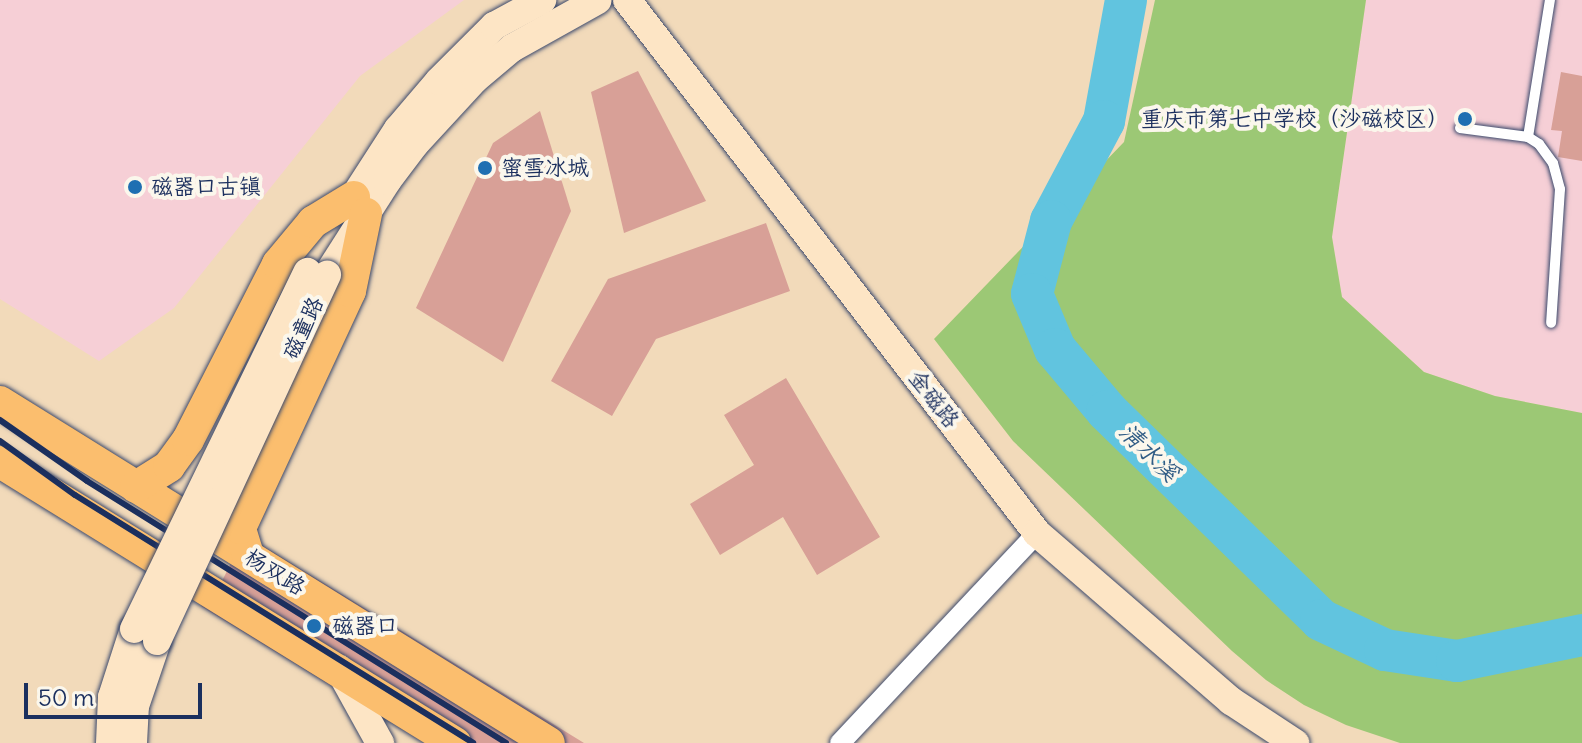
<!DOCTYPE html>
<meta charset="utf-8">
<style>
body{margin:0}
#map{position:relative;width:1582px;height:743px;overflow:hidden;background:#f2daba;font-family:Delius,"LXGW WenKai TC",sans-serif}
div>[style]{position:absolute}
.built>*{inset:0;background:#f6cfd6}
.green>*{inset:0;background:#9cc875}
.river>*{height:42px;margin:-21px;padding:0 21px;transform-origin:21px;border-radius:21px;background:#61c4df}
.building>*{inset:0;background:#d8a097}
.roads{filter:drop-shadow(0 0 2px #3b496c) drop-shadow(0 0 2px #3b496c)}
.lane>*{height:10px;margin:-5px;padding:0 5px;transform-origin:5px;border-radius:5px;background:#fff}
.street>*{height:20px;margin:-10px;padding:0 10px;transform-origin:10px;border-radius:10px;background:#fff}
.secondary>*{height:28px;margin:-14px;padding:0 14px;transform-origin:14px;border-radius:14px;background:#fde5c5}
.primary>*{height:32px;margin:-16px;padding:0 16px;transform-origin:16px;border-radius:16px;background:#fbbe6e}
.rail>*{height:6px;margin:-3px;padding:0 3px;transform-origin:3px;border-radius:3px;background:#1b2f5e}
.bridges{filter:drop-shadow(0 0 2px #3b496c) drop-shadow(0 0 2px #3b496c)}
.secondary-bridge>*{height:28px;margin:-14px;padding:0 14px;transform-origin:14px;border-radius:14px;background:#fde5c5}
.dots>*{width:22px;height:22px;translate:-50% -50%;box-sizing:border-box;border:4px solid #fbf7ec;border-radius:50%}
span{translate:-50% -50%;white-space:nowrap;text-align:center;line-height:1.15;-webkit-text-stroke:8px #fbf7ec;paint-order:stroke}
.poi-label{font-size:22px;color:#1b2f5e}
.right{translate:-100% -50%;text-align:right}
.left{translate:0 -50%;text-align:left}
.street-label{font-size:22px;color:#1b2f5e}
.water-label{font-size:24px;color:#305c85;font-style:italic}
.scale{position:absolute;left:24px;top:683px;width:178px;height:36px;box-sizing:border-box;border:4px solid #1b2f5e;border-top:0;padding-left:10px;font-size:24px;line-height:28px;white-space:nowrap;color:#1b2f5e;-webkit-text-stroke:6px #fbf7ec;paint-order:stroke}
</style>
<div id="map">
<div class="built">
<i style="clip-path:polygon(0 0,464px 0,360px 76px,174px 308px,99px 361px,0 299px)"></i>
<i style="clip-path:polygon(1366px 0,1582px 0,1582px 413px,1495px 396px,1424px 372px,1342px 297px,1332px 237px)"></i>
</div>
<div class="green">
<i style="clip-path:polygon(1155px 0,1366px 0,1332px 237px,1342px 297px,1424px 372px,1495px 396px,1582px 413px,1582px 743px,1400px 743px,1346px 725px,1304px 705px,1266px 680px,1232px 651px,1013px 441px,934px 339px,1124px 142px)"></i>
</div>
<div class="river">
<i style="left:1126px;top:0;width:123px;rotate:100.3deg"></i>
<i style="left:1104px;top:121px;width:113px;rotate:117.9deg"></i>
<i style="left:1051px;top:221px;width:75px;rotate:104.6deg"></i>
<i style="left:1032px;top:294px;width:60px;rotate:67.3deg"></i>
<i style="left:1055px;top:349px;width:81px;rotate:50deg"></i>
<i style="left:1107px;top:411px;width:299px;rotate:44.3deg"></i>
<i style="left:1321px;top:620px;width:71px;rotate:25.1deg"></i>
<i style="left:1385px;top:650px;width:73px;rotate:8.7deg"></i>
<i style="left:1457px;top:661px;width:128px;rotate:-11.7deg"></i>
</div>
<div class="building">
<i style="clip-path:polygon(638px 71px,706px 201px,624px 233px,591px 92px)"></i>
<i style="clip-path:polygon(1561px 72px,1582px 76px,1582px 161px,1558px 157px,1562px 131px,1551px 130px)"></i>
<i style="clip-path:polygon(540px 111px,571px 211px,503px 362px,416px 308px,493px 143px)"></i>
<i style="clip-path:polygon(766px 223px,790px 291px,656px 339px,612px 416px,551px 381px,608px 279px)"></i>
<i style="clip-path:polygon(786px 378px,880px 537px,817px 575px,783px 517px,720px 555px,690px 504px,754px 465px,724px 415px)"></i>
<i style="clip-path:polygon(245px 535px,584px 743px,425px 743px,201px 606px,220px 585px)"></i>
</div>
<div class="roads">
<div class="lane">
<i style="left:1460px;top:128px;width:69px;rotate:7.5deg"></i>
<i style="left:1528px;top:137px;width:13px;rotate:32deg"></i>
<i style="left:1539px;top:144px;width:24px;rotate:54deg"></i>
<i style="left:1553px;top:163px;width:27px;rotate:75deg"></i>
<i style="left:1560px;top:189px;width:134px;rotate:93.8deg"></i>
<i style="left:1528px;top:137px;width:139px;rotate:-80.9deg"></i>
</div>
<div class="street">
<i style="left:840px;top:743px;width:288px;rotate:-46.8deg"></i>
</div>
<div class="secondary">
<i style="left:627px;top:0;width:672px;rotate:52.43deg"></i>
<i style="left:1037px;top:533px;width:257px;rotate:40.9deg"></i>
<i style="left:1231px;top:701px;width:77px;rotate:33.3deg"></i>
<i style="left:352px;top:200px;width:85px;rotate:-57.1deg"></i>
<i style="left:398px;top:129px;width:63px;rotate:-49.5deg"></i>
<i style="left:439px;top:81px;width:78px;rotate:-45deg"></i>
<i style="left:494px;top:26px;width:55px;rotate:-28.4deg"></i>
<i style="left:327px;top:275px;width:112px;rotate:-57.4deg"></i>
<i style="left:387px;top:181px;width:46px;rotate:-52.9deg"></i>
<i style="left:415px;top:144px;width:88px;rotate:-47.3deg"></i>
<i style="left:475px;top:79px;width:48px;rotate:-40deg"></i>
<i style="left:512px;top:48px;width:98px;rotate:-29.2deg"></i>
<i style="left:339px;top:669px;width:85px;rotate:61deg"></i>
<i style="left:110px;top:743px;width:46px;rotate:-87.5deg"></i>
<i style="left:112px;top:697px;width:71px;rotate:-72.1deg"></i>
<i style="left:133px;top:743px;width:37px;rotate:-87deg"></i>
<i style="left:135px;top:706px;width:69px;rotate:-71.3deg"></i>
</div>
<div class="primary">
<i style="left:0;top:402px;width:646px;rotate:31.85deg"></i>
<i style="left:0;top:462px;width:535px;rotate:31.7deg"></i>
<i style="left:136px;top:487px;width:39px;rotate:-32deg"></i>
<i style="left:169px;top:466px;width:32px;rotate:-54deg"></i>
<i style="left:188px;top:440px;width:198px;rotate:-62.9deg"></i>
<i style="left:278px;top:264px;width:55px;rotate:-50.2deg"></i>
<i style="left:313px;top:222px;width:48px;rotate:-31.4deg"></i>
<i style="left:248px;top:555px;width:28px;rotate:-107deg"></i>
<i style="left:240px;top:528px;width:261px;rotate:-65.1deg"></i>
<i style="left:350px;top:291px;width:79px;rotate:-78.3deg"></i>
</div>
</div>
<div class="rail">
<i style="left:0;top:420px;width:106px;rotate:35deg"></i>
<i style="left:87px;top:481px;width:494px;rotate:32deg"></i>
<i style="left:0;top:441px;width:92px;rotate:35.8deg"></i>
<i style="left:75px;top:495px;width:469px;rotate:31.9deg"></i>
</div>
<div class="bridges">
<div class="secondary-bridge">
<i style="left:134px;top:629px;width:397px;rotate:-64.1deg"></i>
<i style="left:157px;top:641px;width:404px;rotate:-65.1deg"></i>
</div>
</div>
<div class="dots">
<i style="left:1465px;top:119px;background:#1f6fb2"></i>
<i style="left:485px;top:168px;background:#1f6fb2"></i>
<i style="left:135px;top:187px;background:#1f6fb2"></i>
<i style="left:314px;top:626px;background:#1f6fb2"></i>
</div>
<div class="poi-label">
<span class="right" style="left:1449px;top:119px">重庆市第七中学校（沙磁校区）</span>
<span class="left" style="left:501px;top:168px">蜜雪冰城</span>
<span class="left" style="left:151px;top:187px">磁器口古镇</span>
<span class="left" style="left:332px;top:626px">磁器口</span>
</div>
<div class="street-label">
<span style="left:303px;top:328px;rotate:-65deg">磁童路</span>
<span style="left:934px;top:399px;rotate:52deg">金磁路</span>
<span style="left:275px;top:572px;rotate:32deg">杨双路</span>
</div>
<div class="water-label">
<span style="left:1149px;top:452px;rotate:44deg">清水溪</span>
</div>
<div class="scale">50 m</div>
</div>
